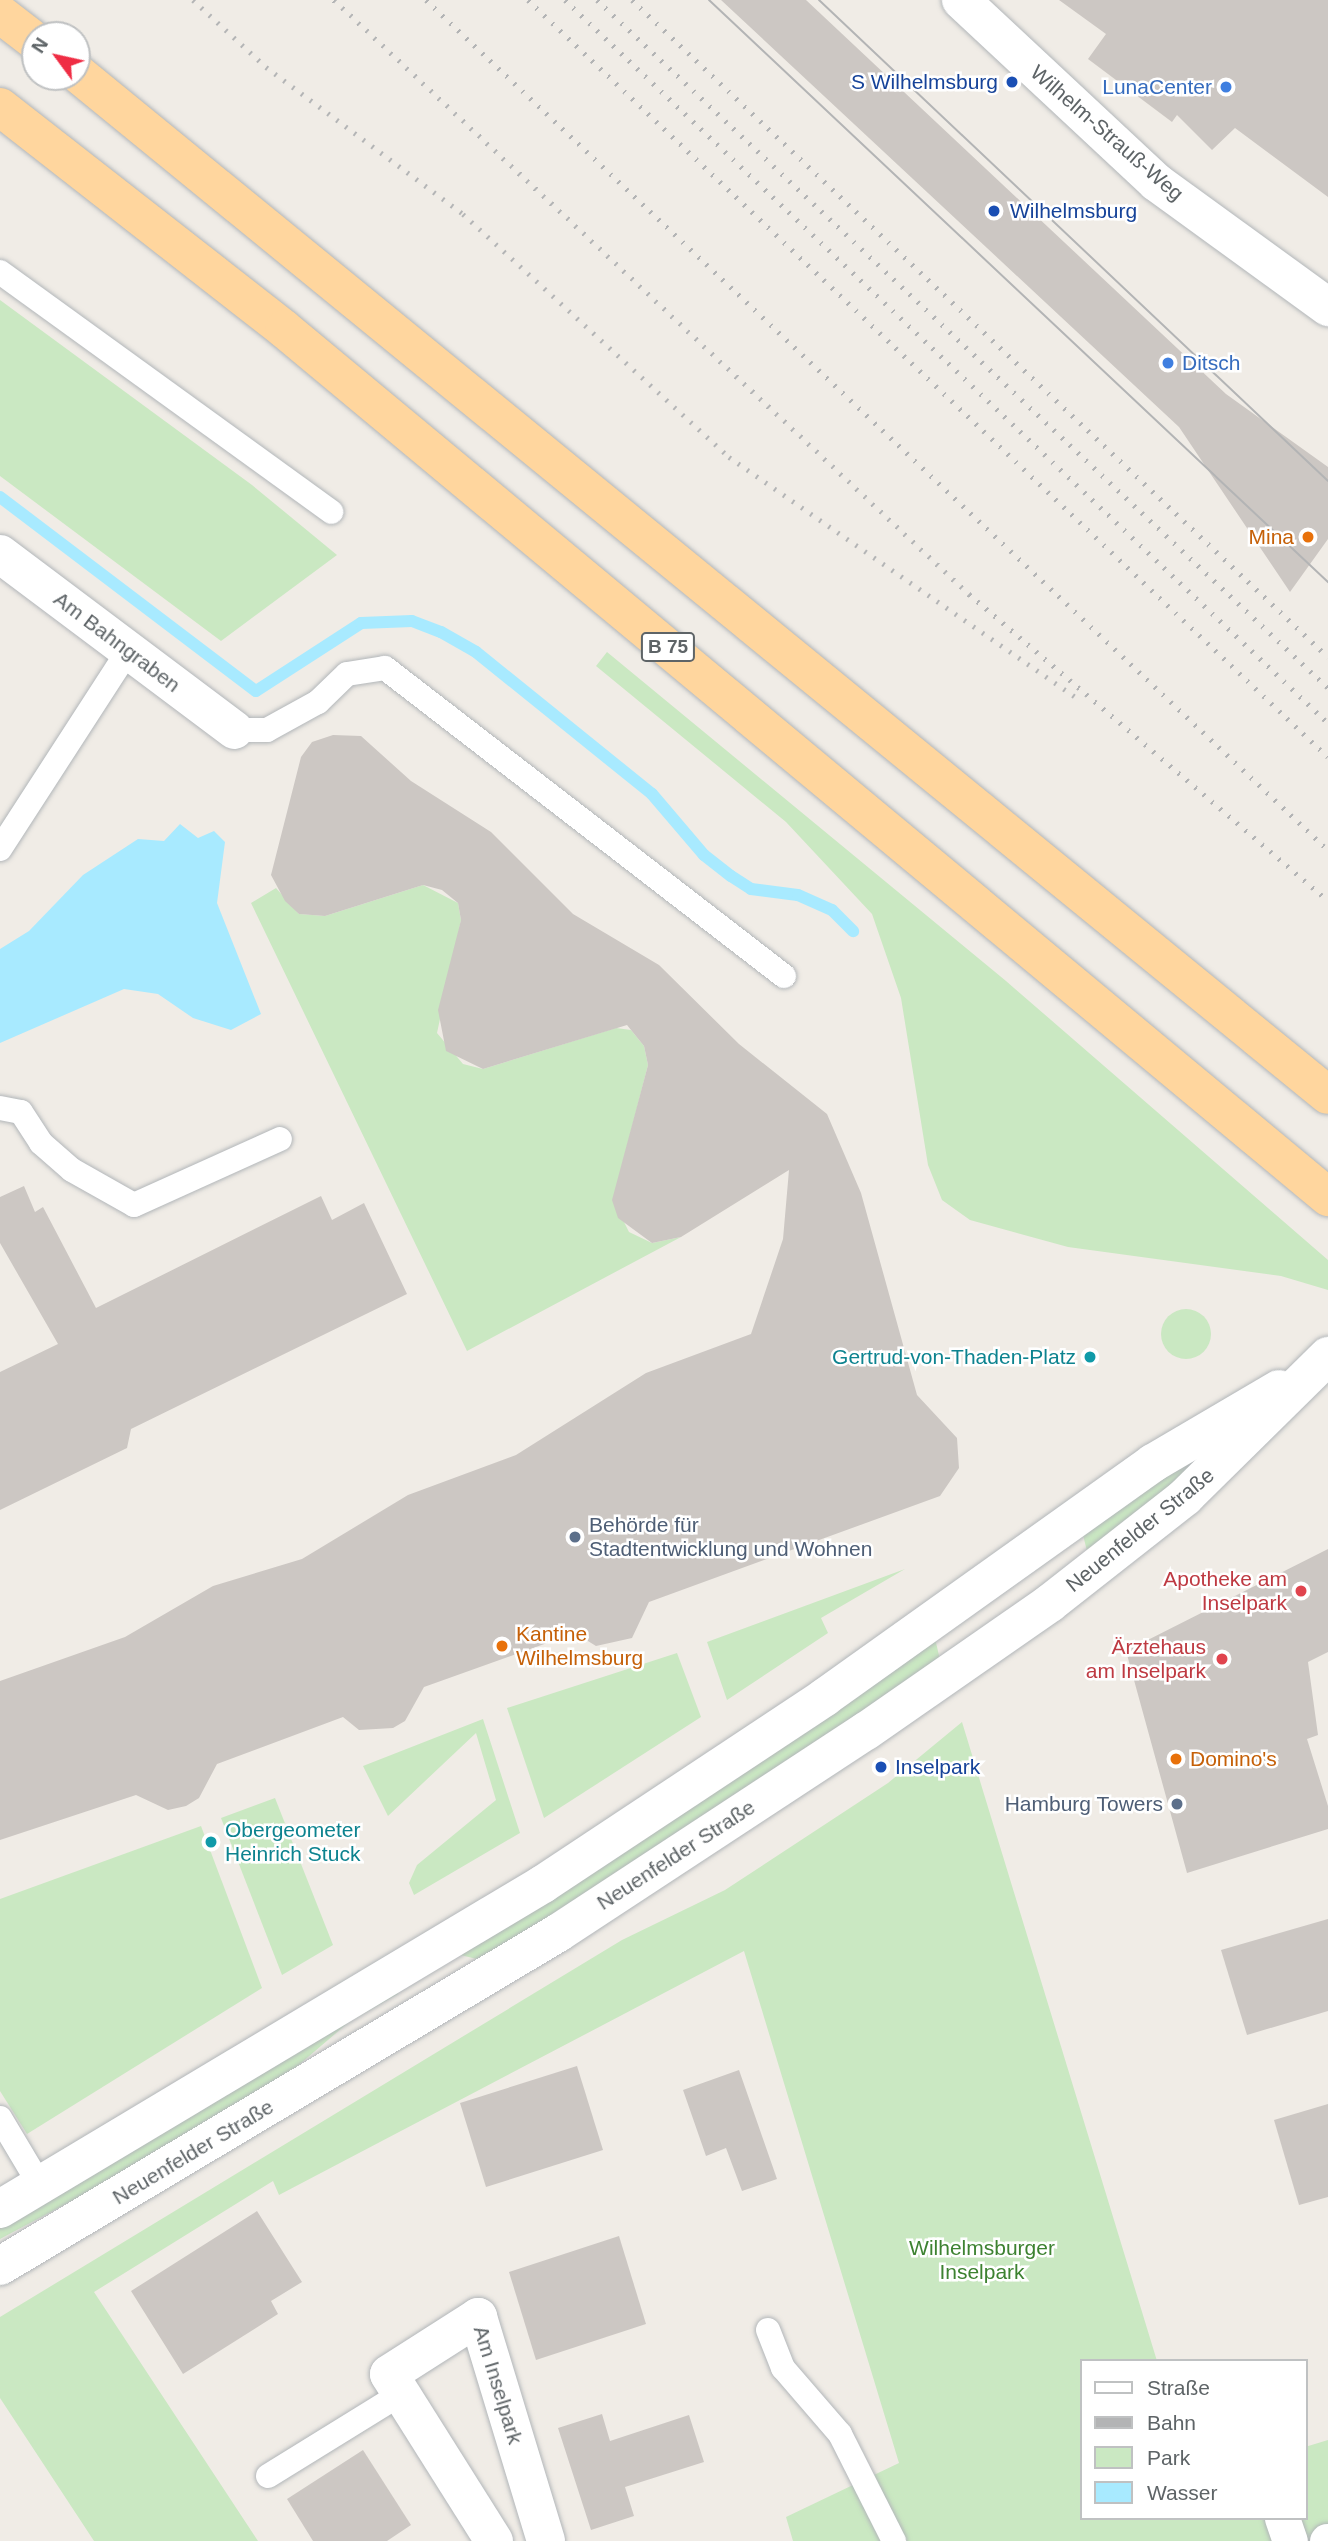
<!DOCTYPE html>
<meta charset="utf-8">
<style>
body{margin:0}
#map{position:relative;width:1328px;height:2541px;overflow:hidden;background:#f0ece6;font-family:Arial,sans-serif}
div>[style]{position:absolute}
.green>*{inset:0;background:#cae8c2}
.round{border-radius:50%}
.water>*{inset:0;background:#a8eaff}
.stream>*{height:12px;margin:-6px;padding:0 6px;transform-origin:6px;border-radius:6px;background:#a8eaff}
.building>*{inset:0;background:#ccc7c3}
.roads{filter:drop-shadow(0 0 2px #b2b6b9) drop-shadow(0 0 2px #b2b6b9)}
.service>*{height:24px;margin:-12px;padding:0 12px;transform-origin:12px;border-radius:12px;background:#fff}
.pedestrian>*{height:35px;margin:-17.5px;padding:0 17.5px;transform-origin:17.5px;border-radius:17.5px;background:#fff}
.minor>*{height:38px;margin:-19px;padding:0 19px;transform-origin:19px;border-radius:19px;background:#fff}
.secondary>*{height:38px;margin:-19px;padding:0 19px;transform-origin:19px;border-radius:19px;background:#fff}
.trunk>*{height:38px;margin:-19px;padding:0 19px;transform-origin:19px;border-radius:19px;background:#ffd69e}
.tram>*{height:2px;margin:-1px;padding:0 1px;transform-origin:1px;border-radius:1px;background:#b3b4b5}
.rail>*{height:5px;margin-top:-2.5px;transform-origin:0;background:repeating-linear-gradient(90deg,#b3b4b5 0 2px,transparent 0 11px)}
.dots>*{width:19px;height:19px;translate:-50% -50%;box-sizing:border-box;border:4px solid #fff;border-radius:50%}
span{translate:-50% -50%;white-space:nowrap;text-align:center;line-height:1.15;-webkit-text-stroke:5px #fff;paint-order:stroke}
.shield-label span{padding:2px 5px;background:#fff;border:2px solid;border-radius:5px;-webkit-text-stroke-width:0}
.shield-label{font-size:19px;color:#5e6467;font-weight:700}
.transit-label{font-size:21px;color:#164399}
.right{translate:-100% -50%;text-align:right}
.left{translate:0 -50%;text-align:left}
.shop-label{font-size:21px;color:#366cbe}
.street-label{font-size:21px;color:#5e6467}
.food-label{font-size:21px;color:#c56008}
.culture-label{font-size:21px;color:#0d838f}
.service-label{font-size:21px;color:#4e5e75}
.health-label{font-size:21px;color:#be3a42}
.park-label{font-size:21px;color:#3d8231}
.legend{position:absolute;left:1080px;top:2359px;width:228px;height:161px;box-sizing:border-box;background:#fff;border:2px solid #bfc1c2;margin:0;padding:9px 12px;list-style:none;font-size:21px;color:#5e6467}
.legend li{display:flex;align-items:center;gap:14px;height:35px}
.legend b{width:35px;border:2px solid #bfc1c2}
.north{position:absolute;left:21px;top:21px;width:70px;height:70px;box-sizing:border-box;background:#fff;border:2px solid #bfc1c2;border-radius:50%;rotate:303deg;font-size:19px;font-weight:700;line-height:28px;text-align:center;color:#5e6467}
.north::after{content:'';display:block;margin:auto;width:24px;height:32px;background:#ef2d44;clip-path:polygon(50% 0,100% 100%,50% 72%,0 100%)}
</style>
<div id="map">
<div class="green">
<i style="clip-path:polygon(0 300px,252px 485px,337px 555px,221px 641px,0 476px)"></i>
<i style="clip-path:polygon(607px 652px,1006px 981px,1328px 1260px,1328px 1290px,1281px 1276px,1068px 1247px,970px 1220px,942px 1200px,928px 1165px,901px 998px,872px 914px,786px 822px,596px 666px)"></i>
<i style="clip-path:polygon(423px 885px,458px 903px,461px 920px,437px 1033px,463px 1064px,483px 1069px,616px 1028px,631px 1030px,644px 1046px,648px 1065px,613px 1200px,629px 1232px,652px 1243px,681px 1237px,467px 1351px,251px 903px,276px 888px,299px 914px,325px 916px)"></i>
<i class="round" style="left:1161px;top:1309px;width:50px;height:50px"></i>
<i style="clip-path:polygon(1229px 1437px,1088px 1555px,1081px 1527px)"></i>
<i style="clip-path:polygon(905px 1569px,821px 1618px,828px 1633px,727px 1700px,707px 1642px)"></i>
<i style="clip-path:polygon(934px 1634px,941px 1664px,481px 1960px,448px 1952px)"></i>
<i style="clip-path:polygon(677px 1653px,701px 1717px,544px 1818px,507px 1708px)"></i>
<i style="clip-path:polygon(483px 1719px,520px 1833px,414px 1895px,409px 1883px,417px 1865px,496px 1800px,476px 1733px,388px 1816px,363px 1766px)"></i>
<i style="clip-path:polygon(962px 1722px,1157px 2361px,1081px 2361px,1081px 2518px,1305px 2518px,1305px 2447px,1328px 2440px,1328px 2541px,793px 2541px,786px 2517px,899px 2463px,744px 1951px,279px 2195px,273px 2181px,94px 2292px,258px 2541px,94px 2541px,0 2398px,0 2317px,622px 1940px,725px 1890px,888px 1783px)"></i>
<i style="clip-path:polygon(275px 1798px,333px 1945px,282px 1975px,221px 1818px)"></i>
<i style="clip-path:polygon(201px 1826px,262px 1988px,27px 2134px,0 2091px,0 1899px)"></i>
<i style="clip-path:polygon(391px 1985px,398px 1994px,349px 2022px,252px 2105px,0 2239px,0 2226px)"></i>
</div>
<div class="water">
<i style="clip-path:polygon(180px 824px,198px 838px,214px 831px,225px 842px,217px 903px,261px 1014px,231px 1030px,193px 1018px,158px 994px,124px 989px,0 1043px,0 949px,29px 931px,83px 875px,138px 839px,164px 841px)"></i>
</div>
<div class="stream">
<i style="left:0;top:497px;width:321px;rotate:37.2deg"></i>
<i style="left:256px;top:691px;width:125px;rotate:-32.9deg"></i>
<i style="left:361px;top:623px;width:51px;rotate:-2.2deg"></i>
<i style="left:412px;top:621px;width:31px;rotate:21deg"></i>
<i style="left:441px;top:632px;width:40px;rotate:29.7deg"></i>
<i style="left:476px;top:652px;width:226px;rotate:38.9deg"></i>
<i style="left:652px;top:794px;width:80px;rotate:49.6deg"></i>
<i style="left:704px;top:855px;width:34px;rotate:38deg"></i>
<i style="left:731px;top:876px;width:24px;rotate:33deg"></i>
<i style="left:751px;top:889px;width:47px;rotate:7.3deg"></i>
<i style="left:798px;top:895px;width:37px;rotate:24deg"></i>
<i style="left:832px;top:910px;width:30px;rotate:45deg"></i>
</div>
<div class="building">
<i style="clip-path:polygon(721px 0,806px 0,1226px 394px,1328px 467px,1328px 539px,1290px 592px,1179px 427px)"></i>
<i style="clip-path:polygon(1059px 0,1328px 0,1328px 197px,1235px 128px,1212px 150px,1177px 115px,1172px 122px,1088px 59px,1106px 34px)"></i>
<i style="clip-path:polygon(333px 735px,361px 736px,411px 781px,491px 832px,573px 914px,659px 965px,739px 1044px,827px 1114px,861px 1193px,917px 1395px,957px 1438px,959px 1468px,940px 1496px,649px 1602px,632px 1638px,596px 1646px,575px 1633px,424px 1687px,405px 1721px,393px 1728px,359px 1730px,343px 1717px,217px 1764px,199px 1798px,186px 1806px,168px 1810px,136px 1795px,0 1840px,0 1681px,125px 1637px,213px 1586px,302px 1559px,408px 1495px,516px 1455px,646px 1373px,751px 1334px,783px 1239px,789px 1170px,681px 1237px,652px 1243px,618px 1218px,612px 1200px,648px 1065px,644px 1046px,627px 1025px,483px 1069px,446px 1051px,438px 1010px,461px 920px,458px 903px,442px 890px,423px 885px,325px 916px,299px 914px,285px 901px,271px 875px,301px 757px,312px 742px)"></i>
<i style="clip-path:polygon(24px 1186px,35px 1212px,43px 1207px,96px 1308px,321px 1196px,332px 1220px,364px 1203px,407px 1294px,131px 1429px,127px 1448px,0 1510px,0 1372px,58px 1344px,0 1243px,0 1197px)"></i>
<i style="clip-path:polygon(1328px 1549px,1328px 1652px,1308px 1662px,1318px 1735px,1307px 1739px,1328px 1806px,1328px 1829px,1187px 1873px,1126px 1651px)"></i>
<i style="clip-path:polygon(1328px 1919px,1328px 2011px,1247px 2035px,1221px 1950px)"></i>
<i style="clip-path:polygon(577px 2066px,603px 2150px,486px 2187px,460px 2103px)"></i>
<i style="clip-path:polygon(739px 2070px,777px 2179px,742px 2191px,726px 2148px,706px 2156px,683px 2090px)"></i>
<i style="clip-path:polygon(1328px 2104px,1328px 2197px,1299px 2205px,1274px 2120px)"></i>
<i style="clip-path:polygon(257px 2211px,302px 2282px,271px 2301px,278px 2314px,183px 2374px,131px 2291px)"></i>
<i style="clip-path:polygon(619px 2236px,646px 2324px,536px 2360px,509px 2272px)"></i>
<i style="clip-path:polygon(602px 2414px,610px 2441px,689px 2415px,704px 2462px,625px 2487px,634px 2516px,591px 2530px,558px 2428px)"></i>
<i style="clip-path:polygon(363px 2450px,411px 2525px,387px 2541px,313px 2541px,287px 2499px)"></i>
</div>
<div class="roads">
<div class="service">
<i style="left:0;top:272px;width:409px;rotate:35.9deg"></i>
<i style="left:234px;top:730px;width:33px"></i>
<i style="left:267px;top:730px;width:58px;rotate:-28.8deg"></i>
<i style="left:318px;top:702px;width:40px;rotate:-44deg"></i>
<i style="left:347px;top:674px;width:38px;rotate:-9deg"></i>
<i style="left:385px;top:668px;width:504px;rotate:37.67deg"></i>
<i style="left:0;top:849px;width:239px;rotate:-57.1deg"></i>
<i style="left:0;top:1108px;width:21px;rotate:11deg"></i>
<i style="left:21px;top:1112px;width:37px;rotate:57deg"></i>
<i style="left:41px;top:1143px;width:41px;rotate:41.1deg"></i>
<i style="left:72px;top:1170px;width:71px;rotate:29.4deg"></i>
<i style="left:134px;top:1205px;width:160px;rotate:-24.3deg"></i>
<i style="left:0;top:2118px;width:78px;rotate:59.2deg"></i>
<i style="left:768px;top:2330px;width:41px;rotate:68.5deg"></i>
<i style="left:783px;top:2368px;width:87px;rotate:49.2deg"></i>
<i style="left:840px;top:2434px;width:120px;rotate:63.2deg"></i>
<i style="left:268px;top:2476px;width:156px;rotate:-31.7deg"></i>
</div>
<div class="pedestrian">
<i style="left:1282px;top:2518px;width:24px;rotate:71deg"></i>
<i style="left:1327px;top:2541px;width:1px"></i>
</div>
<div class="minor">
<i style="left:961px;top:0;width:267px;rotate:43deg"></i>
<i style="left:1156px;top:182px;width:213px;rotate:36deg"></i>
<i style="left:0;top:554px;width:293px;rotate:36.9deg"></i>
<i style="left:494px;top:2541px;width:197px;rotate:-122.2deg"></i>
<i style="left:389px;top:2374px;width:106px;rotate:-32.6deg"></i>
<i style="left:478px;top:2317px;width:234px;rotate:73.1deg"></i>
</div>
<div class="secondary">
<i style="left:0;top:2209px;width:633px;rotate:-30.9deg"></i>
<i style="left:543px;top:1884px;width:338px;rotate:-33.5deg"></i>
<i style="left:825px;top:1697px;width:403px;rotate:-35.5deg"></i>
<i style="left:1153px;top:1463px;width:146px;rotate:-30.4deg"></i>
<i style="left:0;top:2266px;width:650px;rotate:-30.83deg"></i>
<i style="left:558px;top:1933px;width:368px;rotate:-33.3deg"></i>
<i style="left:866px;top:1731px;width:224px;rotate:-34.8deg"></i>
<i style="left:1050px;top:1603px;width:172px;rotate:-38.1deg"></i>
<i style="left:1185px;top:1497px;width:201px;rotate:-44.6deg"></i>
</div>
<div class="trunk">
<i style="left:0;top:14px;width:44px;rotate:37.6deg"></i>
<i style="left:77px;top:73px;width:1615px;rotate:39.25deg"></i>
<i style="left:0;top:107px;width:360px;rotate:38deg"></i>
<i style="left:284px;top:329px;width:1358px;rotate:39.74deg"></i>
</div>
</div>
<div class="tram">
<i style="left:709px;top:0;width:850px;rotate:43.24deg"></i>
<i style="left:819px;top:0;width:700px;rotate:43.38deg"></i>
</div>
<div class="rail">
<i style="left:193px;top:0;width:99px;rotate:42.5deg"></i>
<i style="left:266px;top:67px;width:246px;rotate:36.7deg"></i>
<i style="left:463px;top:214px;width:360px;rotate:42.4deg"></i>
<i style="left:729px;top:457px;width:425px;rotate:34.7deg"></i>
<i style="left:334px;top:0;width:870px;rotate:43.09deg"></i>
<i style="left:969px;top:594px;width:472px;rotate:40.5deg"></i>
<i style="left:426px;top:0;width:1239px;rotate:43.3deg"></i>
<i style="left:528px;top:0;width:1101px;rotate:43.42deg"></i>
<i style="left:565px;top:0;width:1051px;rotate:43.46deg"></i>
<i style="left:597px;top:0;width:1004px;rotate:43.26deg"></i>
<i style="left:632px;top:0;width:957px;rotate:43.35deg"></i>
</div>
<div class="dots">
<i style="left:1012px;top:82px;background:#1a4fb4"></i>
<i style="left:1226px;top:87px;background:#3f7fe0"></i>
<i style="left:994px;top:211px;background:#1a4fb4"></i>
<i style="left:1168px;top:363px;background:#3f7fe0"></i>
<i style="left:1308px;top:537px;background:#e8710a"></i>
<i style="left:1090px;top:1357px;background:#0f9aa8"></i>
<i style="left:575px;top:1537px;background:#5c6f8a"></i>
<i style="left:1301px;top:1591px;background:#e0444e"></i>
<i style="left:502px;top:1646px;background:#e8710a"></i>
<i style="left:1222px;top:1659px;background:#e0444e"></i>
<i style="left:1176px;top:1759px;background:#e8710a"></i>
<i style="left:881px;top:1767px;background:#1a4fb4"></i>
<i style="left:1177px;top:1804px;background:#5c6f8a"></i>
<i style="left:211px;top:1842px;background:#0f9aa8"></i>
</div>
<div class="shield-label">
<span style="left:668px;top:647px">B 75</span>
</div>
<div class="transit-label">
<span class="right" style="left:998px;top:82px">S Wilhelmsburg</span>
<span class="left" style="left:1010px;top:211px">Wilhelmsburg</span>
<span class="left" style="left:895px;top:1767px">Inselpark</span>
</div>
<div class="shop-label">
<span class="right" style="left:1212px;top:87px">LunaCenter</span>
<span class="left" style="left:1182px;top:363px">Ditsch</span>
</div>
<div class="street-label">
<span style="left:1107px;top:133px;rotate:41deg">Wilhelm-Strauß-Weg</span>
<span style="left:117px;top:642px;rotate:37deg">Am Bahngraben</span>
<span style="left:1140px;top:1530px;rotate:-39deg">Neuenfelder Straße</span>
<span style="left:676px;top:1855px;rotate:-33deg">Neuenfelder Straße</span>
<span style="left:193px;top:2152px;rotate:-31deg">Neuenfelder Straße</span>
<span style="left:498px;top:2385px;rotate:73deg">Am Inselpark</span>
</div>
<div class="food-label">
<span class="right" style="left:1294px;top:537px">Mina</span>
<span class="left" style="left:516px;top:1646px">Kantine<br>Wilhelmsburg</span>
<span class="left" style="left:1190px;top:1759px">Domino's</span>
</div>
<div class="culture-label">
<span class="right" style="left:1076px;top:1357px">Gertrud-von-Thaden-Platz</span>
<span class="left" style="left:225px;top:1842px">Obergeometer<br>Heinrich Stuck</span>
</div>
<div class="service-label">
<span class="left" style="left:589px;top:1537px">Behörde für<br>Stadtentwicklung und Wohnen</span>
<span class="right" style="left:1163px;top:1804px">Hamburg Towers</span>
</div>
<div class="health-label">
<span class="right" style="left:1287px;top:1591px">Apotheke am<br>Inselpark</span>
<span class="right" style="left:1206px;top:1659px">Ärztehaus<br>am Inselpark</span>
</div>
<div class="park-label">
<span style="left:982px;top:2260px">Wilhelmsburger<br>Inselpark</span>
</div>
<ul class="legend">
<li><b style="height:9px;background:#fff"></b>Straße</li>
<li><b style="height:9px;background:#b3b4b5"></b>Bahn</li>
<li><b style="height:19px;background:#cae8c2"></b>Park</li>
<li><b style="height:19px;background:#a8eaff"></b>Wasser</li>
</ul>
<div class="north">N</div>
</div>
